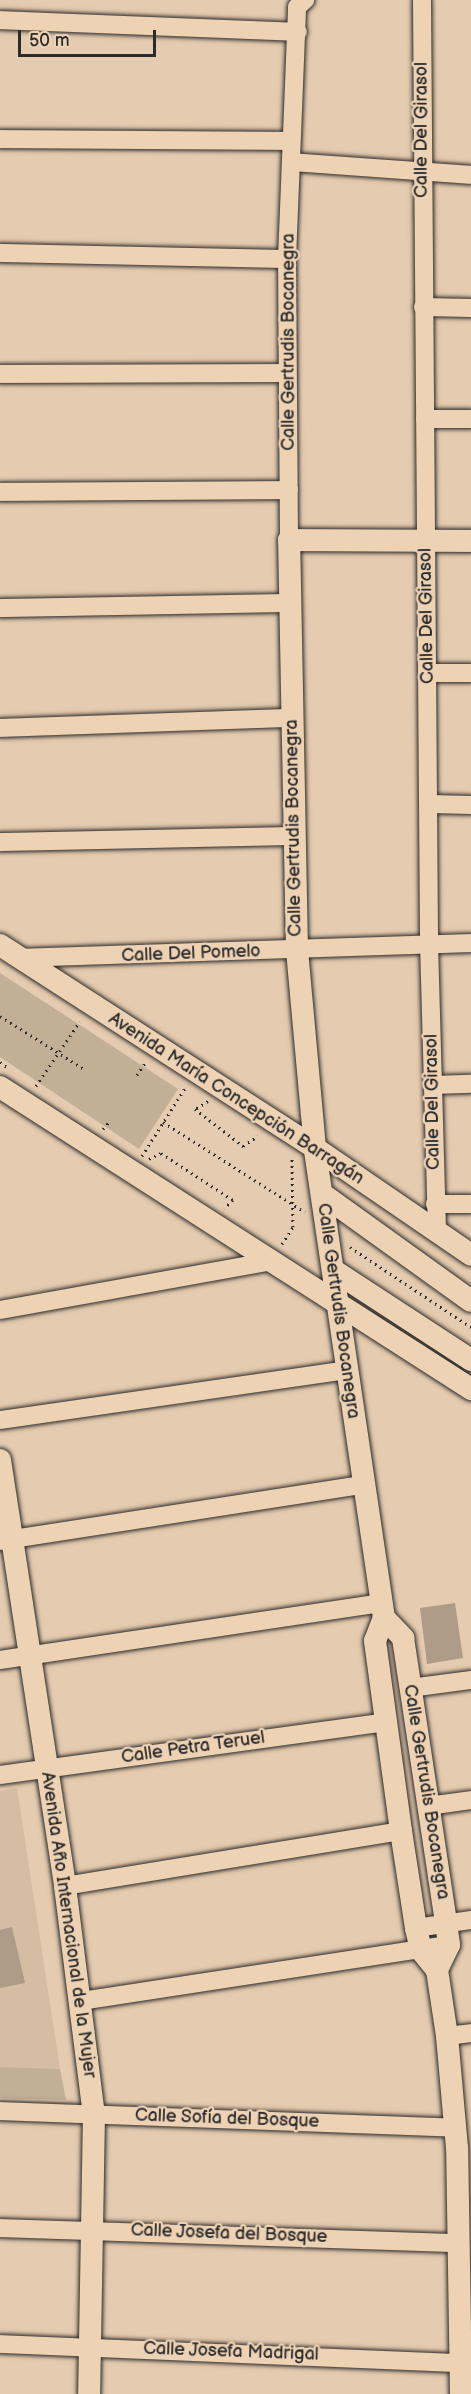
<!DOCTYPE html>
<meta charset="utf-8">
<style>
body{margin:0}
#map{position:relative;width:471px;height:2394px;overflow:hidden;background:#e5cbaf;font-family:"Balsamiq Sans",sans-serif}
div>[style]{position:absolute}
.built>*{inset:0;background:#d5bda3}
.green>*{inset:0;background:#c3ae96}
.building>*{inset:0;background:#af9c88}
.path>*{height:3px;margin-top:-1.5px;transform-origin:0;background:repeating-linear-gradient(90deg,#2b2b2b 0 1.5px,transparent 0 6px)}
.roads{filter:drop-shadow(0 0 2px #2b2b2b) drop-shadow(0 0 2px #2b2b2b)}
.minor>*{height:18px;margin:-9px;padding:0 9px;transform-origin:9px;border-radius:9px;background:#edd2b4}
.tertiary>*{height:22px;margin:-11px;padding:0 11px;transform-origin:11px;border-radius:11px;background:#edd2b4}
span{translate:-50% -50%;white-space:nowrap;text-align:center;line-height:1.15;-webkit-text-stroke:4.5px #edd2b4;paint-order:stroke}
.street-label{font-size:18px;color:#2b2b2b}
.scale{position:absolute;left:18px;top:30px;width:138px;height:27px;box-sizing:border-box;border:3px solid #2b2b2b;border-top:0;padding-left:8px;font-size:18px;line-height:21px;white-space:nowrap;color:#2b2b2b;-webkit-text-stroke:4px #edd2b4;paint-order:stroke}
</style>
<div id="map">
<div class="built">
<i style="clip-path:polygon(17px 1788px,60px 2069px,0 2067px,0 1791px)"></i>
</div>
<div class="green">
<i style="clip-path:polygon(0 973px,178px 1089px,139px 1149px,0 1057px)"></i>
<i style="clip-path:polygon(0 2067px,60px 2069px,66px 2100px,0 2098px)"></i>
</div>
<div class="building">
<i style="clip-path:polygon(455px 1603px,463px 1658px,427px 1664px,420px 1608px)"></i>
<i style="clip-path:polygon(12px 1927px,25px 1983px,0 1988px,0 1930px)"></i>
</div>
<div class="path">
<i style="left:0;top:1016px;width:99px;rotate:32.2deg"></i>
<i style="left:0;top:1062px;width:9px;rotate:36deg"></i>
<i style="left:137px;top:1075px;width:14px;rotate:-56deg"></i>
<i style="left:36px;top:1086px;width:78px;rotate:-55.9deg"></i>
<i style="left:208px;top:1101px;width:15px;rotate:148deg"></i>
<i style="left:195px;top:1109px;width:61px;rotate:37.6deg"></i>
<i style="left:243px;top:1146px;width:18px;rotate:-34deg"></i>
<i style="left:163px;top:1122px;width:168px;rotate:32.4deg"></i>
<i style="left:103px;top:1129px;width:8px;rotate:-50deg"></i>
<i style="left:142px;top:1156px;width:80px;rotate:-57.7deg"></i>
<i style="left:149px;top:1159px;width:13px;rotate:-27deg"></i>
<i style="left:161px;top:1153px;width:86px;rotate:33.1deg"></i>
<i style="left:233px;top:1200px;width:12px;rotate:138deg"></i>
<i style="left:282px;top:1244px;width:20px;rotate:-57deg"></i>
<i style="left:293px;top:1227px;width:69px;rotate:-90.8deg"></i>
<i style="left:350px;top:1247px;width:145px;rotate:33.5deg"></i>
</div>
<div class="roads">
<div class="minor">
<i style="left:422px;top:0;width:943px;rotate:89.57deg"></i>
<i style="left:429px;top:943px;width:288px;rotate:88.4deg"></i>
<i style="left:0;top:20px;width:298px;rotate:2.3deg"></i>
<i style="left:0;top:139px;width:291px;rotate:0.4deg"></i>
<i style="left:291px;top:162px;width:180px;rotate:4.1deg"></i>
<i style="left:0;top:253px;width:287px;rotate:1.2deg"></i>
<i style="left:423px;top:307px;width:48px;rotate:1.2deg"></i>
<i style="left:0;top:374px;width:287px;rotate:-0.2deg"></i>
<i style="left:425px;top:419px;width:46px"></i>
<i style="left:0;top:492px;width:289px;rotate:-0.4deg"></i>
<i style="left:289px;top:540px;width:281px;rotate:-90.4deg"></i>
<i style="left:287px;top:259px;width:252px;rotate:-87.7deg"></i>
<i style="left:297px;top:7px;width:11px;rotate:-41deg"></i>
<i style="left:0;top:608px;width:291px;rotate:-1deg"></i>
<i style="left:429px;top:673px;width:42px"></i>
<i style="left:0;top:728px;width:292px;rotate:-2deg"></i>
<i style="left:430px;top:804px;width:41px;rotate:1.4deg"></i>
<i style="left:0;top:842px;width:295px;rotate:-1.2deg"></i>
<i style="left:19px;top:958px;width:452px;rotate:-1.9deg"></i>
<i style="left:433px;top:1085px;width:38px;rotate:-2deg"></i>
<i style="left:435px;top:1204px;width:36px"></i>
<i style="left:0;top:1310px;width:271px;rotate:-10.2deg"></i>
<i style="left:0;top:1420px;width:350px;rotate:-8.2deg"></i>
<i style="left:0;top:1541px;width:367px;rotate:-8.8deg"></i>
<i style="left:0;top:1660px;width:385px;rotate:-8.5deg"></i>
<i style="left:410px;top:1688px;width:62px;rotate:-7.5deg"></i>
<i style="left:0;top:1775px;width:390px;rotate:-7.8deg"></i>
<i style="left:428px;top:1806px;width:43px;rotate:-7.9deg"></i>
<i style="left:65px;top:1886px;width:340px;rotate:-9.3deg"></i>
<i style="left:416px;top:1928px;width:56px;rotate:-8.3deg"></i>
<i style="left:81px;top:2001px;width:372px;rotate:-8.7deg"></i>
<i style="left:447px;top:2036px;width:24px;rotate:-7deg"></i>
<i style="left:0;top:2111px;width:454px;rotate:2.1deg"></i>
<i style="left:0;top:2228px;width:458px;rotate:1.9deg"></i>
<i style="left:0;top:2344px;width:471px;rotate:2.4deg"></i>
</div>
<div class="tertiary">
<i style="left:0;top:945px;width:375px;rotate:32.8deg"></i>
<i style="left:315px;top:1148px;width:189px;rotate:34.4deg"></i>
<i style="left:0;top:1087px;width:560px;rotate:32.67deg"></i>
<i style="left:322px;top:1194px;width:183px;rotate:35.7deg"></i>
<i style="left:333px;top:1270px;width:165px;rotate:33.1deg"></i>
<i style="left:0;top:1460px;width:431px;rotate:81.3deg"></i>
<i style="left:65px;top:1886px;width:230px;rotate:82.8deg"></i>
<i style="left:94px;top:2114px;width:280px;rotate:91deg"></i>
<i style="left:384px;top:1618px;width:28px;rotate:46deg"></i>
<i style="left:403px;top:1638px;width:288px;rotate:81.4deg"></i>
<i style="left:446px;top:1923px;width:22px;rotate:82deg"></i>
<i style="left:449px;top:1945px;width:28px;rotate:116deg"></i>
<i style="left:461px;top:2394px;width:246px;rotate:-90.9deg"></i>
<i style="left:457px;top:2148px;width:112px;rotate:-95.1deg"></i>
<i style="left:447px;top:2036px;width:67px;rotate:-98.6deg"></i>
<i style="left:437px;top:1970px;width:26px;rotate:-129deg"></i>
<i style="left:421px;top:1950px;width:23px;rotate:-103deg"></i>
<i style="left:416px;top:1928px;width:98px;rotate:-98.8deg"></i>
<i style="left:401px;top:1831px;width:192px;rotate:-97.8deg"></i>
<i style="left:375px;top:1641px;width:25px;rotate:-69deg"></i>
<i style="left:384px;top:1618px;width:475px;rotate:-98.4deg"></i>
<i style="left:315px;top:1148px;width:198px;rotate:-95.2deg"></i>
<i style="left:297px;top:951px;width:411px;rotate:-91.1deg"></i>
<i style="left:289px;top:540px;width:182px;rotate:0.3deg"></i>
</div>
</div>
<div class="street-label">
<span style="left:422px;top:130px;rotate:-90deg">Calle Del Girasol</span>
<span style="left:289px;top:342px;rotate:-90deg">Calle Gertrudis Bocanegra</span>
<span style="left:427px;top:616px;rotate:-91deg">Calle Del Girasol</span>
<span style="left:294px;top:828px;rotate:-91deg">Calle Gertrudis Bocanegra</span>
<span style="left:191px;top:954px;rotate:-2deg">Calle Del Pomelo</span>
<span style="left:236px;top:1099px;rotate:33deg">Avenida María Concepción Barragán</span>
<span style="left:433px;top:1102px;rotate:-91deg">Calle Del Girasol</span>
<span style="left:338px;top:1311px;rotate:82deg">Calle Gertrudis Bocanegra</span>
<span style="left:193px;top:1748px;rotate:-8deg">Calle Petra Teruel</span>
<span style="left:426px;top:1792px;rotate:81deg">Calle Gertrudis Bocanegra</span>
<span style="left:68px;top:1925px;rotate:82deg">Avenida Año Internacional de la Mujer</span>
<span style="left:227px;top:2119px;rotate:2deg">Calle Sofía del Bosque</span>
<span style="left:229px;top:2234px;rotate:2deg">Calle Josefa del Bosque</span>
<span style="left:231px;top:2352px;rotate:2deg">Calle Josefa Madrigal</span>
</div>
<div class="scale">50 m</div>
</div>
